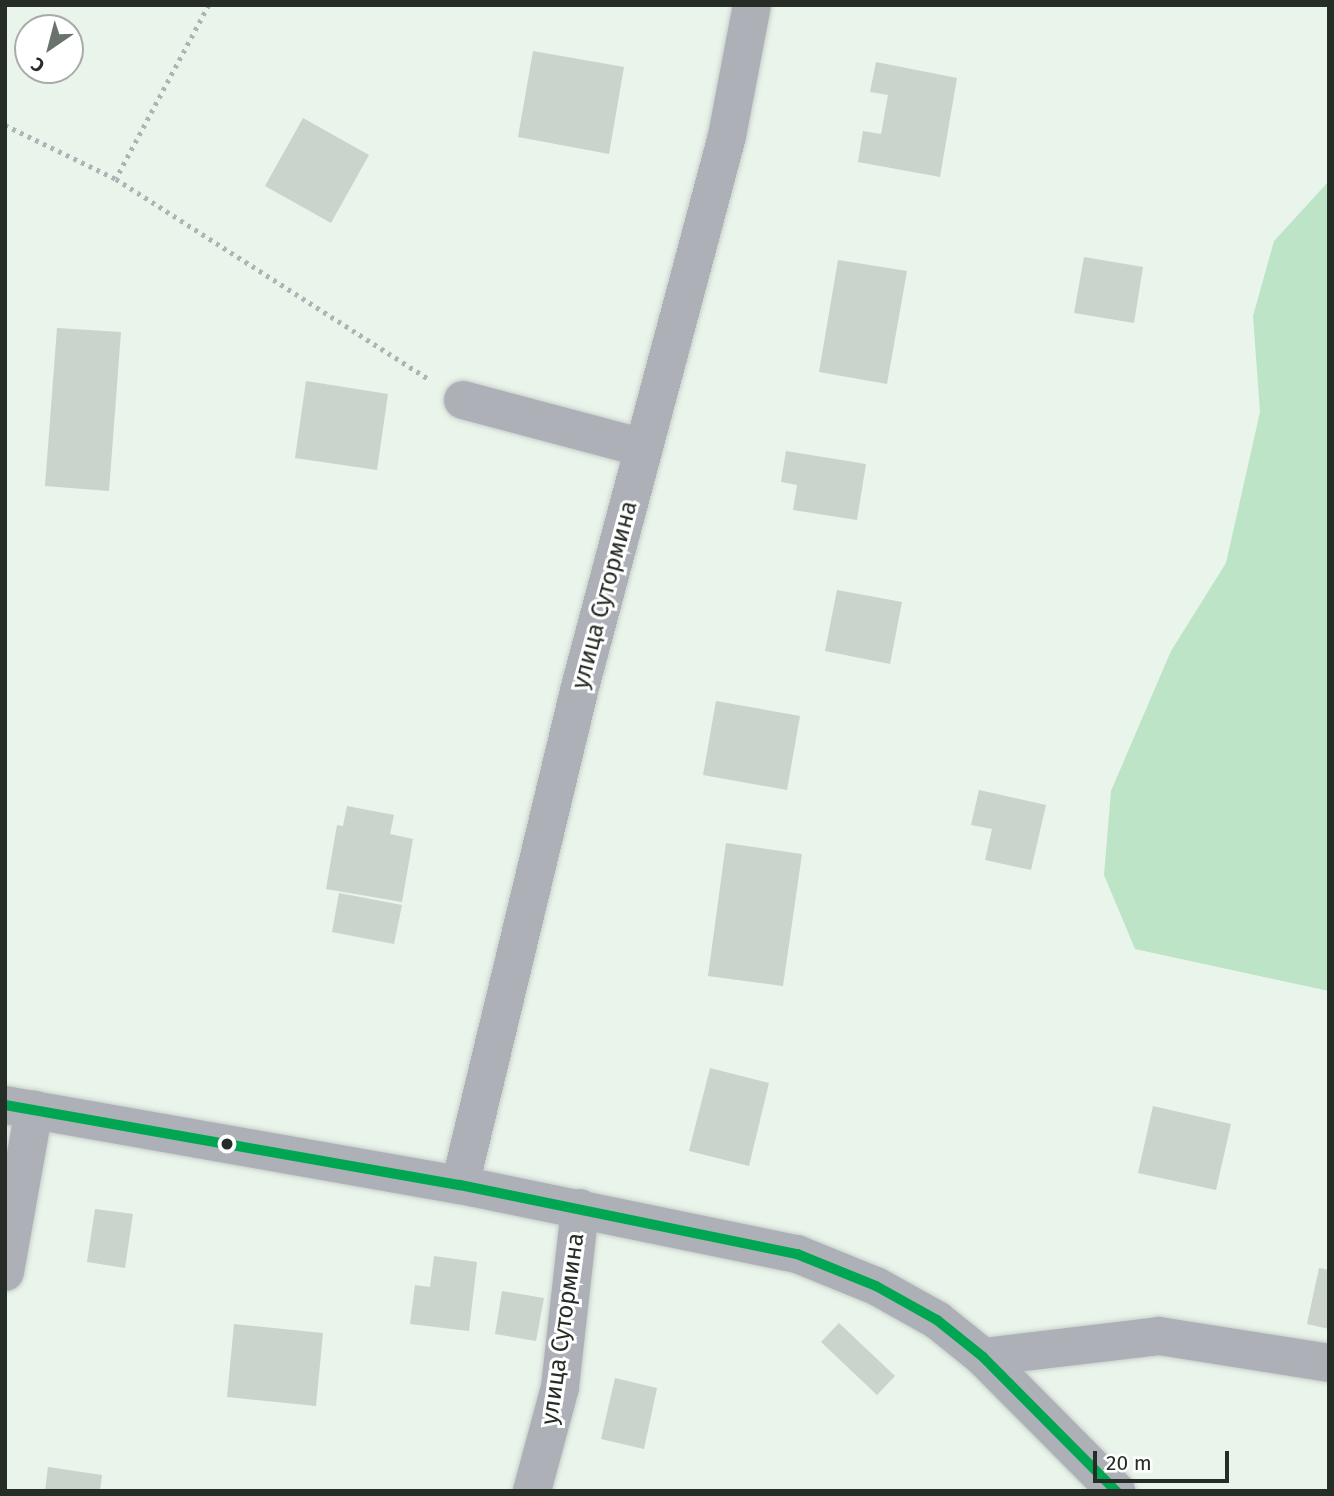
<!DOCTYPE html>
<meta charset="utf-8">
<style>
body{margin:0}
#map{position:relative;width:1334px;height:1496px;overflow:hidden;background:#e9f4eb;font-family:"Fira Sans",sans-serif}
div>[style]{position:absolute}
.green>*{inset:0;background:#bde4c6}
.building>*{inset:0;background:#cad3cc}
.path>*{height:4.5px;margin-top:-2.25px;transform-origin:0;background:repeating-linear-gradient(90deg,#afb3b5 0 3.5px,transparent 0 8.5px)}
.roads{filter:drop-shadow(0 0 2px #c7cfc8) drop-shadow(0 0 2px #c7cfc8)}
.minor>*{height:38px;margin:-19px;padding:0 19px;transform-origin:19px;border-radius:19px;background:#aeb0b8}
.bus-1>*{height:10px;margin:-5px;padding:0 5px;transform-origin:5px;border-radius:5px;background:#00a651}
.dots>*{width:19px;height:19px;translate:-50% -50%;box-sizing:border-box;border:4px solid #fff;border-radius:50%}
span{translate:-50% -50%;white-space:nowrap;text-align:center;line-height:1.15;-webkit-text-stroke:6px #fff;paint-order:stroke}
.street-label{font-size:24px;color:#252d26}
.frame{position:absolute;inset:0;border:7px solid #252d26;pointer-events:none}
.north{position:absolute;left:14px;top:14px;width:70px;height:70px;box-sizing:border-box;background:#fff;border:2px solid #a8aba8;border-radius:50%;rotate:215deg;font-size:19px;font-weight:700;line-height:28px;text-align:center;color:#252d26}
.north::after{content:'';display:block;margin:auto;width:24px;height:32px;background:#6a736b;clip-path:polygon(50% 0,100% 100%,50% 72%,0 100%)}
.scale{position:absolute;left:1093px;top:1451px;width:136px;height:32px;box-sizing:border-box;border:4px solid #252d26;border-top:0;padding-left:9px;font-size:21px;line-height:24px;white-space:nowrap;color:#252d26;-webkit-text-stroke:5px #fff;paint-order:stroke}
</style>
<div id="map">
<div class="green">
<i style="clip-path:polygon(1329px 181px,1329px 991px,1135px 949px,1104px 875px,1111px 791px,1171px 651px,1226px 563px,1260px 412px,1253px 316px,1274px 241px)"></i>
</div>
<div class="building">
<i style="clip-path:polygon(533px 51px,624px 67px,609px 154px,518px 137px)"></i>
<i style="clip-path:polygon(876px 62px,957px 78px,940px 177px,858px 162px,863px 131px,881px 134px,888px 95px,870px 92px)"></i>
<i style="clip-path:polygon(303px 118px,369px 155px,331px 223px,265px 186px)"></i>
<i style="clip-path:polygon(1084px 257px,1143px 267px,1134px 323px,1074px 313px)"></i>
<i style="clip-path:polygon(838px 260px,907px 271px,887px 384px,819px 372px)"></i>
<i style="clip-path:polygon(57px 328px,121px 332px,109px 491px,45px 486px)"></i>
<i style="clip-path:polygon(306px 381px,388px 394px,377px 470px,295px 458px)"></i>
<i style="clip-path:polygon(786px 451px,866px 464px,857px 520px,793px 510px,797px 485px,781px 482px)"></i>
<i style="clip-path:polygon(837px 590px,902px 602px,890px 664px,825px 651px)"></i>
<i style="clip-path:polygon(716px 701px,800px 716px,787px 790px,703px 775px)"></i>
<i style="clip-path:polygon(979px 790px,1046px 805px,1031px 870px,985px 860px,992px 829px,971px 825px)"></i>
<i style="clip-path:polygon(347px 806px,394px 815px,390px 834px,413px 839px,402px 902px,326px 889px,337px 825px,343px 826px)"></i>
<i style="clip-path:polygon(726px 843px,802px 854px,783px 986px,708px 976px)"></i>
<i style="clip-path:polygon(339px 893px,402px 905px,394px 944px,332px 932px)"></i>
<i style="clip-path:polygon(710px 1068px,769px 1083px,749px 1166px,689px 1151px)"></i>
<i style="clip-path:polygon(1153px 1106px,1231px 1124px,1216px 1190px,1138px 1173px)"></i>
<i style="clip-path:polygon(95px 1209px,133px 1214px,125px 1268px,87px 1262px)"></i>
<i style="clip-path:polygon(434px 1256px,477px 1262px,469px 1331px,410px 1324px,415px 1285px,430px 1287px)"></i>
<i style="clip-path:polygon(1319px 1268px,1329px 1270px,1329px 1329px,1307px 1324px)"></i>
<i style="clip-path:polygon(502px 1291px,544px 1298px,536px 1341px,495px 1334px)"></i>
<i style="clip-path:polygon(839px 1323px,895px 1376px,877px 1395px,821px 1342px)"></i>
<i style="clip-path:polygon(234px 1324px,323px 1333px,316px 1406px,227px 1397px)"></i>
<i style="clip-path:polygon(615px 1378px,657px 1388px,644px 1449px,601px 1439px)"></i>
<i style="clip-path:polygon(48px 1467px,102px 1475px,100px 1491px,45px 1491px)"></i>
</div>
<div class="path">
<i style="left:209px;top:5px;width:197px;rotate:118.1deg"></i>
<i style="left:116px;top:179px;width:371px;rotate:32.6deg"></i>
<i style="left:5px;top:125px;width:123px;rotate:25.9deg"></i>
</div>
<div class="roads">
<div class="minor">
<i style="left:463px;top:400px;width:187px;rotate:14.9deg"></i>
<i style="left:5px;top:1105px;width:462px;rotate:10deg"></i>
<i style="left:460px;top:1185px;width:344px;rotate:11.6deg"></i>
<i style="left:797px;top:1254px;width:85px;rotate:22.1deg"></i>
<i style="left:876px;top:1286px;width:70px;rotate:29.1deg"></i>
<i style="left:937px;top:1320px;width:59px;rotate:38.8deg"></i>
<i style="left:983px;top:1357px;width:189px;rotate:45.2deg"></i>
<i style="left:460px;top:1185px;width:512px;rotate:-76.45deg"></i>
<i style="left:580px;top:687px;width:570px;rotate:-75.06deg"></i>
<i style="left:727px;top:136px;width:133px;rotate:-79.2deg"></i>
<i style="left:5px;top:1272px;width:165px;rotate:-79.9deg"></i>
<i style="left:983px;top:1357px;width:177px;rotate:-6.8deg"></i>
<i style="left:1159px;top:1336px;width:172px;rotate:9deg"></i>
<i style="left:532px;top:1491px;width:108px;rotate:-74.9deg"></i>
<i style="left:560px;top:1387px;width:180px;rotate:-83.6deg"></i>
</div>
</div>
<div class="bus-1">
<i style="left:5px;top:1105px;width:462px;rotate:10deg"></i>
<i style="left:460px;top:1185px;width:344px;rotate:11.6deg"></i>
<i style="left:797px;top:1254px;width:85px;rotate:22.1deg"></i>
<i style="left:876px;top:1286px;width:70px;rotate:29.1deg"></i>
<i style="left:937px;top:1320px;width:59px;rotate:38.8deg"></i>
<i style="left:983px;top:1357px;width:189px;rotate:45.2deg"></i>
</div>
<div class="dots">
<i style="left:227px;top:1144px;background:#252d26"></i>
</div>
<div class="street-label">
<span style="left:605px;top:595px;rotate:-75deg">улица Сутормина</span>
<span style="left:563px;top:1329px;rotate:-82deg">улица Сутормина</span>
</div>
<div class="frame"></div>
<div class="north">С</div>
<div class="scale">20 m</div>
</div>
